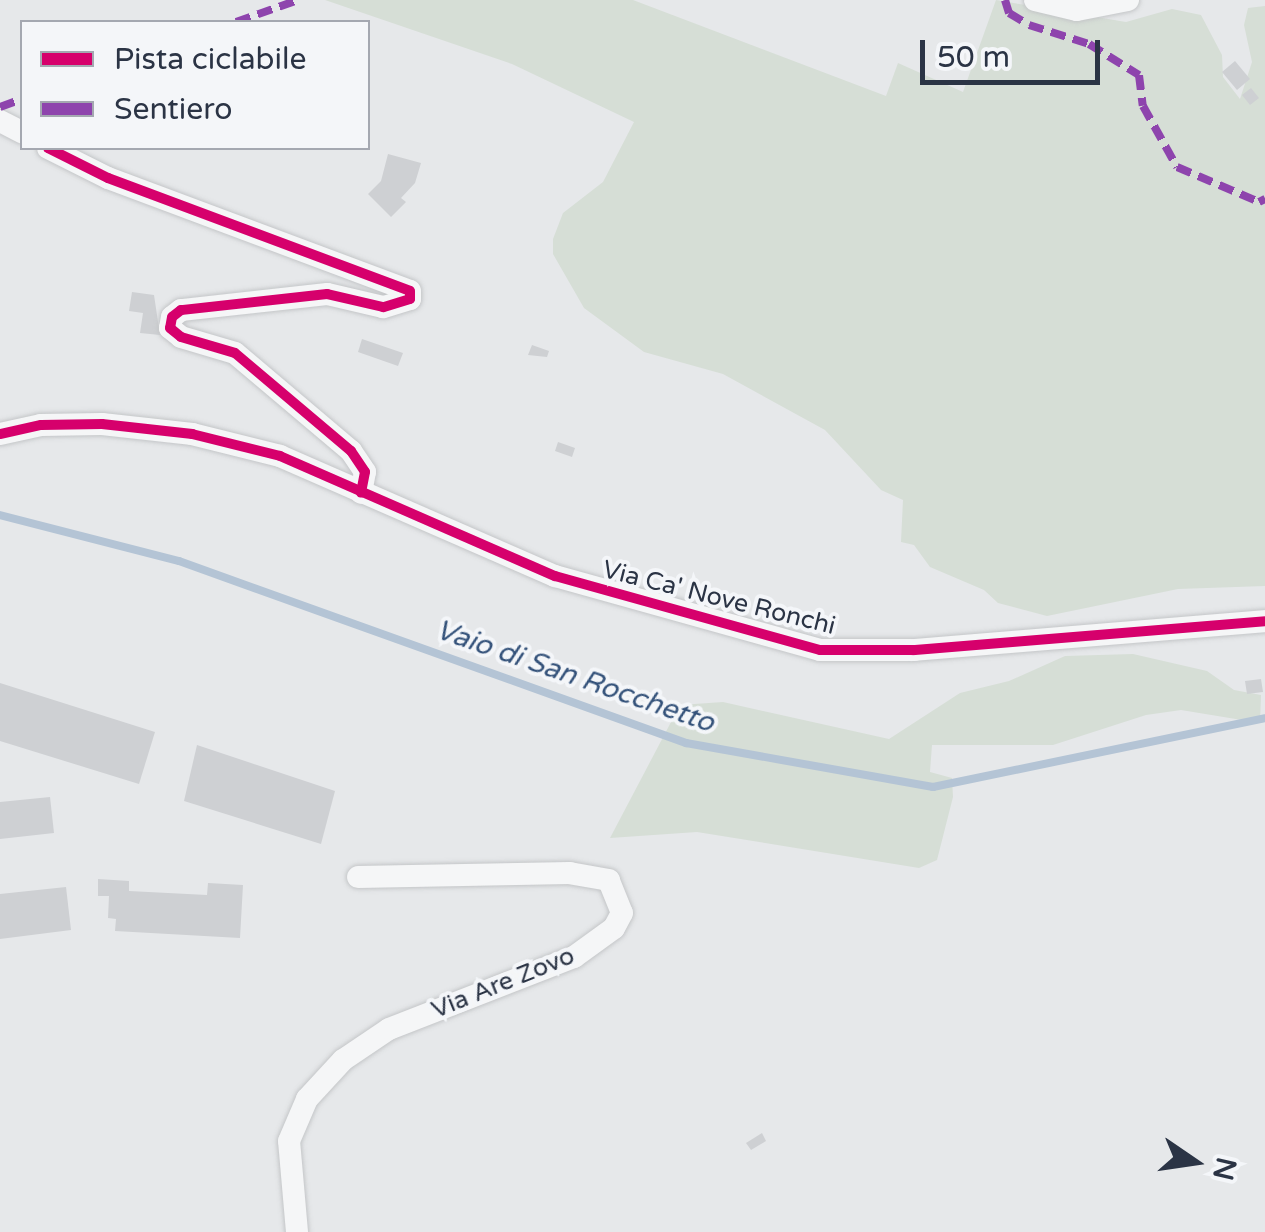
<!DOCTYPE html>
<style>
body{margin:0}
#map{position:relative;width:1265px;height:1232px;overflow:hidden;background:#e6e8ea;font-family:"Varela Round",sans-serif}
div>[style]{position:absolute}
.green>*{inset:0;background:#d6ded6}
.stream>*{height:8px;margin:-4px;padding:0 4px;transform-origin:4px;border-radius:4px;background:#b4c4d5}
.building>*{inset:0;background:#ced0d3}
.roads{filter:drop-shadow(0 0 2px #c4c6c8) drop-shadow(0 0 2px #c4c6c8)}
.minor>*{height:22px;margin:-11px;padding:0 11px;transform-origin:11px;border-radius:11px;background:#f5f6f7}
.quiet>*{height:8px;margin-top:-4px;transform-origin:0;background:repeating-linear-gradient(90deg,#8e44ad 0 15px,transparent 0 23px)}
.cycleway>*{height:10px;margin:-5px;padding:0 5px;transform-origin:5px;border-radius:5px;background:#d6006c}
span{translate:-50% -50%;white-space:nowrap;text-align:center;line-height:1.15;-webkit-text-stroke:8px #f4f6f9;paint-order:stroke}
.street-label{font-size:25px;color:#2b3445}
.water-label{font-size:28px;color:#34527a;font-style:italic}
.legend{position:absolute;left:20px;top:20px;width:350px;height:130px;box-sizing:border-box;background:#f4f6f9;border:2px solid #a4a8b1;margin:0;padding:12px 18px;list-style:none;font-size:30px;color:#2b3445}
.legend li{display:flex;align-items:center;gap:20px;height:50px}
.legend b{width:50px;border:2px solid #a4a8b1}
.north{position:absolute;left:1145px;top:1112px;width:100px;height:100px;-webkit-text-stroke:8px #f4f6f9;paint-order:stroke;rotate:103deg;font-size:28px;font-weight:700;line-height:40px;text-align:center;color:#2b3445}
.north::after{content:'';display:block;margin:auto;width:35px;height:45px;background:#2b3445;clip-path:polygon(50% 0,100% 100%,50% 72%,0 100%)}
.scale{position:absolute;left:920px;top:40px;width:180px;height:45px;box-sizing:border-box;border:5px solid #2b3445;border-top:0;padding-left:12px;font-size:30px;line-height:35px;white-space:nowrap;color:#2b3445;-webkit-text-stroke:8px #f4f6f9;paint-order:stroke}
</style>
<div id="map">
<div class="green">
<i style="clip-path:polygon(325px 0,633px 0,886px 96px,898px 63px,963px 92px,996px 0,1126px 22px,1172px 9px,1201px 15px,1222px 55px,1223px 77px,1240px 99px,1252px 62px,1244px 25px,1248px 8px,1265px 6px,1265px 586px,1178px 589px,1047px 616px,998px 603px,984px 590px,930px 567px,914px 545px,901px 542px,903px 500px,881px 490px,825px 430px,723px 374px,644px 352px,584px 308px,553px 254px,553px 239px,563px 213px,603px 182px,634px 122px,512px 64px)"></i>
<i style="clip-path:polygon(1133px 654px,1207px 671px,1234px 690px,1261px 695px,1260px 723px,1181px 710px,1146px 715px,1053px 745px,932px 745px,930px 772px,952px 778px,953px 797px,937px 860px,919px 868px,697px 832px,610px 838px,680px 705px,723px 702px,889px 739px,960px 693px,1009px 681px,1065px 656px)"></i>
</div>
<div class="stream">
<i style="left:0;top:515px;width:185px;rotate:14.4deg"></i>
<i style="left:179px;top:561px;width:539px;rotate:19.75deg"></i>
<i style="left:686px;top:743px;width:251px;rotate:10.1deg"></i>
<i style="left:933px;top:787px;width:339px;rotate:-11.7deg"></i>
</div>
<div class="building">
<i style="clip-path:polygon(1235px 61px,1250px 79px,1237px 90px,1222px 72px)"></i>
<i style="clip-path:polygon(1251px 88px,1259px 98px,1250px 105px,1242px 95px)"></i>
<i style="clip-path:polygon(388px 154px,421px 163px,415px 183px,401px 198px,406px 202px,391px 217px,368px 194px,381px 181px)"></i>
<i style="clip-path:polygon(132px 292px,154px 295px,160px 335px,140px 333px,143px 313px,129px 311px)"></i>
<i style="clip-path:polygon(362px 339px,403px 353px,398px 366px,358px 352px)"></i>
<i style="clip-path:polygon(532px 345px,549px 351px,547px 357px,528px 355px)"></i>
<i style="clip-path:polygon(558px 442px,575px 448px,572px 457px,555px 451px)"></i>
<i style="clip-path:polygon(1261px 679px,1263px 692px,1247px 694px,1245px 681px)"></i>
<i style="clip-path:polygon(0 683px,155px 732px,139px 784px,0 741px)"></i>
<i style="clip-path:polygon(197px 745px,335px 791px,321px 844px,184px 801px)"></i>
<i style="clip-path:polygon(50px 797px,54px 833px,0 839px,0 802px)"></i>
<i style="clip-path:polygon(98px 879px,129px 881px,129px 891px,207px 895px,208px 883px,243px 885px,240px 938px,115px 931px,116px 919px,108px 918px,109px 896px,98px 896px)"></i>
<i style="clip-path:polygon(66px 887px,71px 930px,0 939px,0 894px)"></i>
<i style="clip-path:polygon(762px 1133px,766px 1141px,751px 1150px,746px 1143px)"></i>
</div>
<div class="roads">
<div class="minor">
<i style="left:1035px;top:0;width:43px;rotate:13.4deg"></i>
<i style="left:1077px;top:10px;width:52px;rotate:-11.1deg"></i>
<i style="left:0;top:121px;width:25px;rotate:27deg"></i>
<i style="left:48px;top:148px;width:67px;rotate:26.6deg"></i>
<i style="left:108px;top:178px;width:322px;rotate:20.5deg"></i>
<i style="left:410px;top:291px;width:8px;rotate:90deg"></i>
<i style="left:410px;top:299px;width:28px;rotate:163deg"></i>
<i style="left:383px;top:307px;width:57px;rotate:-166.9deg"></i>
<i style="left:327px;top:294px;width:147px;rotate:173.7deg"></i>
<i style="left:181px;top:310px;width:11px;rotate:142deg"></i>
<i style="left:172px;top:317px;width:11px;rotate:100deg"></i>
<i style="left:170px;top:328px;width:14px;rotate:39deg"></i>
<i style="left:181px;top:337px;width:56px;rotate:16.5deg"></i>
<i style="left:235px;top:353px;width:152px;rotate:40.2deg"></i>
<i style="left:351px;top:451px;width:25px;rotate:56deg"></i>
<i style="left:365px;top:472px;width:21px;rotate:101deg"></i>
<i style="left:0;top:434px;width:42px;rotate:-12.4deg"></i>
<i style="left:41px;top:425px;width:61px;rotate:-0.9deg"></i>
<i style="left:102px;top:424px;width:91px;rotate:6.3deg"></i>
<i style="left:192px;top:434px;width:91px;rotate:14deg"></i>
<i style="left:280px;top:456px;width:300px;rotate:23.6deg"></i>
<i style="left:555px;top:576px;width:275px;rotate:15.6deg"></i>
<i style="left:820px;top:650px;width:94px"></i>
<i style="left:914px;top:650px;width:352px;rotate:-4.7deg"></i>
<i style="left:297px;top:1232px;width:91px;rotate:-95deg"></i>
<i style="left:289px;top:1141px;width:46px;rotate:-66.8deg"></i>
<i style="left:307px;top:1099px;width:53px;rotate:-47.3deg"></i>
<i style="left:343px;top:1060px;width:55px;rotate:-34deg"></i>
<i style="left:389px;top:1029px;width:199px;rotate:-21.3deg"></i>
<i style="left:574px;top:957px;width:49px;rotate:-35.9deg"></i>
<i style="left:614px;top:928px;width:17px;rotate:-62deg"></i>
<i style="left:622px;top:913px;width:35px;rotate:-112deg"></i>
<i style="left:609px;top:880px;width:40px;rotate:-170deg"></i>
<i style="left:570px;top:873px;width:212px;rotate:178.9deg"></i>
</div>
</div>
<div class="quiet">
<i style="left:1005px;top:0;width:14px;rotate:73deg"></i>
<i style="left:1009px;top:13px;width:23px;rotate:31deg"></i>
<i style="left:1029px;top:25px;width:63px;rotate:17.6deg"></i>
<i style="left:1089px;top:44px;width:59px;rotate:31.8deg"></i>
<i style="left:1139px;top:75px;width:31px;rotate:83deg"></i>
<i style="left:1143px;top:106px;width:70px;rotate:60.9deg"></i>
<i style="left:1177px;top:167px;width:89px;rotate:23.1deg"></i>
<i style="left:1259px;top:202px;width:7px;rotate:-27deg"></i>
<i style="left:236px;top:22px;width:66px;rotate:-19.5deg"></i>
<i style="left:0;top:107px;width:23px;rotate:-20deg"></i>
</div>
<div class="cycleway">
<i style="left:48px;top:148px;width:67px;rotate:26.6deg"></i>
<i style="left:108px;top:178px;width:322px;rotate:20.5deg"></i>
<i style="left:410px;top:291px;width:8px;rotate:90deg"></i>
<i style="left:410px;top:299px;width:28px;rotate:163deg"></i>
<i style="left:383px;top:307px;width:57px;rotate:-166.9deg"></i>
<i style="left:327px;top:294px;width:147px;rotate:173.7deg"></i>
<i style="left:181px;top:310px;width:11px;rotate:142deg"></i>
<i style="left:172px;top:317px;width:11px;rotate:100deg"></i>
<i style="left:170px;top:328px;width:14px;rotate:39deg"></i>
<i style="left:181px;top:337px;width:56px;rotate:16.5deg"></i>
<i style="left:235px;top:353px;width:152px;rotate:40.2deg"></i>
<i style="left:351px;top:451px;width:25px;rotate:56deg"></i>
<i style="left:365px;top:472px;width:21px;rotate:101deg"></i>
<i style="left:0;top:434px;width:42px;rotate:-12.4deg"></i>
<i style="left:41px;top:425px;width:61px;rotate:-0.9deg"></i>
<i style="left:102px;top:424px;width:91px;rotate:6.3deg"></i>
<i style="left:192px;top:434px;width:91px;rotate:14deg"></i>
<i style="left:280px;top:456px;width:300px;rotate:23.6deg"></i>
<i style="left:555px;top:576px;width:275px;rotate:15.6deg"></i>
<i style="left:820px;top:650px;width:94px"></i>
<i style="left:914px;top:650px;width:352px;rotate:-4.7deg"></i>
</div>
<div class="street-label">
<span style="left:719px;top:598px;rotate:14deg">Via Ca' Nove Ronchi</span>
<span style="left:503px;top:983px;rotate:-22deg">Via Are Zovo</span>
</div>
<div class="water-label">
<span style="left:575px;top:676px;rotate:19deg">Vaio di San Rocchetto</span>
</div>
<ul class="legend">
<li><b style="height:12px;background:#d6006c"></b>Pista ciclabile</li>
<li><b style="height:12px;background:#8e44ad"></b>Sentiero</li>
</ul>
<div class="north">N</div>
<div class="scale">50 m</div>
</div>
